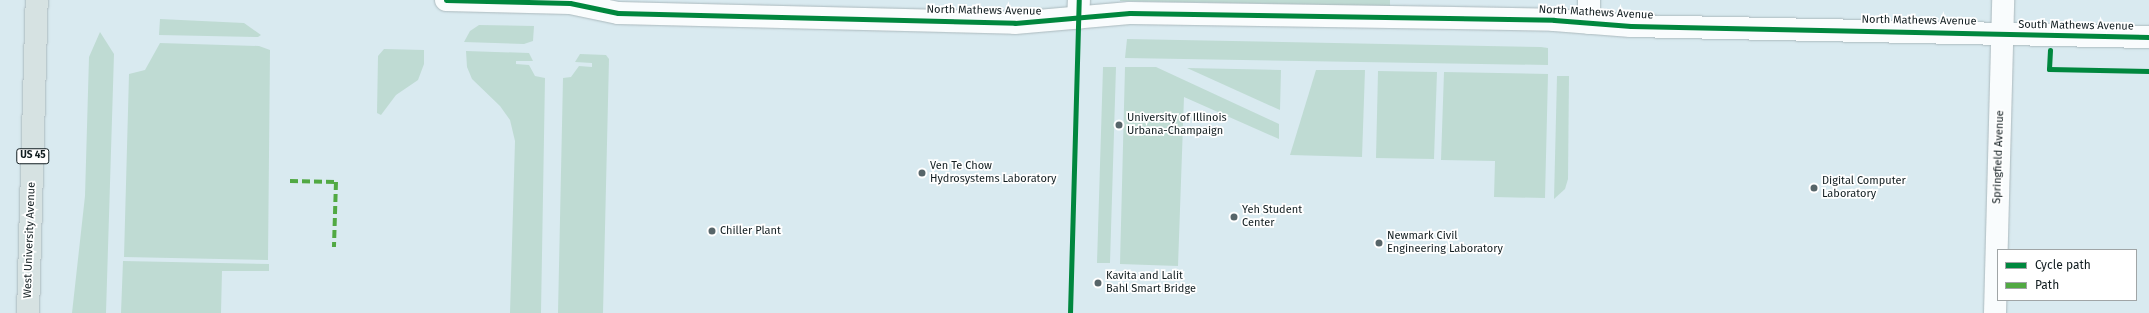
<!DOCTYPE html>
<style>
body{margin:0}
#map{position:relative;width:2149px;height:313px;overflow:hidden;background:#d9eaf0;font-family:"Fira Sans",sans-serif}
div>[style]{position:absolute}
.green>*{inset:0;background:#bfdbd3}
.roads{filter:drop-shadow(0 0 1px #abb9bd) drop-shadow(0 0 1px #abb9bd)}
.pedestrian>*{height:22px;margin:-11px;padding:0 11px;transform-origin:11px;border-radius:11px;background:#f9fcfd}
.minor>*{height:22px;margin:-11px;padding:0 11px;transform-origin:11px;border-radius:11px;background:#f9fcfd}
.tertiary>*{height:22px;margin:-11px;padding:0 11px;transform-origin:11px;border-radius:11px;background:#f9fcfd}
.primary>*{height:22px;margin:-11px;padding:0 11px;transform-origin:11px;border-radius:11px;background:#d6e2e2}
.quiet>*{height:4px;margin-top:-2px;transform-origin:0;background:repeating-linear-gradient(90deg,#51a943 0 8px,transparent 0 12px)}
.cycleway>*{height:5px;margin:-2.5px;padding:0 2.5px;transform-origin:2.5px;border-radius:2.5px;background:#00873e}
.dots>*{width:11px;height:11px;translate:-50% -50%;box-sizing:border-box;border:2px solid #fff;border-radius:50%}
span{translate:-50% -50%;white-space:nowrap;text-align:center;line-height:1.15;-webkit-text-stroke:3.5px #fff;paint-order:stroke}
.shield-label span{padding:1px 3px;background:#fff;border:1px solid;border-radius:3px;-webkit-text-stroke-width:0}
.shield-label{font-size:10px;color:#111d20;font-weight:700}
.street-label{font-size:11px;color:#111d20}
.poi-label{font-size:11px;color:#111d20}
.left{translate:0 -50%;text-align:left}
.legend{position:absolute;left:1997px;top:249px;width:140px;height:52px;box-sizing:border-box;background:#fff;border:1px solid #a0a5a6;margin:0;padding:5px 7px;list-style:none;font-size:12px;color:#111d20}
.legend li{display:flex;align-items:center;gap:8px;height:20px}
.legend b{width:20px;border:1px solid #a0a5a6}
</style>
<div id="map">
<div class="green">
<i style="clip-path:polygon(1390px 0,1390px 6px,1120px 1px,1120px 0)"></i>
<i style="clip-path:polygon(160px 19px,244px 23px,261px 35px,258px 37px,159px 35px)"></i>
<i style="clip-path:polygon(479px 25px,534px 26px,533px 41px,524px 44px,464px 42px,470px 31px)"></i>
<i style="clip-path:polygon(100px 32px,114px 54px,106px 313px,72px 313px,85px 196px,89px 57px)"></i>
<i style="clip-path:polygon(1127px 39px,1541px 47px,1548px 48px,1548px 65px,1125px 58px)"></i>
<i style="clip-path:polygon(160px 43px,259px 46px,270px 50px,268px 260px,124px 257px,129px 74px,145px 70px)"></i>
<i style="clip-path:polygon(384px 49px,424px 50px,424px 64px,418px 80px,396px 95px,381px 115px,377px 113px,378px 56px)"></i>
<i style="clip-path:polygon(466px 51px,529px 53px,533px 61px,516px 61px,516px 64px,529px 65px,535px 76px,545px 78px,541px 313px,510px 313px,515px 141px,510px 120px,500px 106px,472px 79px,467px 67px)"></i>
<i style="clip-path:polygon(580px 54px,606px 55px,609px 59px,603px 313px,558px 313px,563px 78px,571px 77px,579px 66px,592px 67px,592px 63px,575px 62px)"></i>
<i style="clip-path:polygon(1103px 67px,1116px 67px,1110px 263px,1097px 263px)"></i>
<i style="clip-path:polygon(1125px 67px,1156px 67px,1279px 124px,1279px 139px,1184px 97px,1178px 266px,1120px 264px)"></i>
<i style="clip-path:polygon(1187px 68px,1281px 70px,1280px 110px)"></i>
<i style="clip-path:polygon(1316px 70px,1365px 70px,1362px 157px,1290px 155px)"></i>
<i style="clip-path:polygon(1378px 71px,1437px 72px,1434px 159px,1376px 158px)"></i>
<i style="clip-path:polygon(1444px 72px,1548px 74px,1545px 198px,1494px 197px,1495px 161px,1441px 160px)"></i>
<i style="clip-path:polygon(1557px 76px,1569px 76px,1568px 179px,1565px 189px,1554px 199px)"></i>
<i style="clip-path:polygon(123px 261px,269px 264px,269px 271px,222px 271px,221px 313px,121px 313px)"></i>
</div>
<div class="roads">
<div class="pedestrian">
<i style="left:1078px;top:18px;width:18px;rotate:-87deg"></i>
</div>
<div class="minor">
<i style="left:446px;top:0;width:124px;rotate:1.4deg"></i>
<i style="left:570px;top:3px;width:49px;rotate:11.8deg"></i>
<i style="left:618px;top:13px;width:397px;rotate:1.4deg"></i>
<i style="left:1015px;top:23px;width:115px;rotate:-5deg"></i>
<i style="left:1130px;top:13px;width:424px;rotate:0.9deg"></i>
<i style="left:1554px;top:20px;width:77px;rotate:4.5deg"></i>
<i style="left:1631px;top:26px;width:518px;rotate:1.22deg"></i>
<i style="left:1589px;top:23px;width:23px;rotate:-90deg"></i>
</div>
<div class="tertiary">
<i style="left:1995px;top:313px;width:313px;rotate:-88.5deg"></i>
</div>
<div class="primary">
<i style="left:28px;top:313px;width:313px;rotate:-88.4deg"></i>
</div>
</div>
<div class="quiet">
<i style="left:290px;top:181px;width:46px;rotate:1.2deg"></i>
<i style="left:336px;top:182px;width:65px;rotate:91.8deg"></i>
</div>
<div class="cycleway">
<i style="left:446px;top:0;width:124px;rotate:1.4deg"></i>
<i style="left:570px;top:3px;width:49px;rotate:11.8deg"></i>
<i style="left:618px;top:13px;width:397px;rotate:1.4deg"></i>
<i style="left:1015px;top:23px;width:115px;rotate:-5deg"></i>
<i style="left:1130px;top:13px;width:424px;rotate:0.9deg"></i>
<i style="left:1554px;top:20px;width:77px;rotate:4.5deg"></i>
<i style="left:1631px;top:26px;width:518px;rotate:1.22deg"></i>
<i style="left:2050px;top:50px;width:19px;rotate:93deg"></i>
<i style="left:2049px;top:69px;width:100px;rotate:1.1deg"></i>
<i style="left:1070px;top:313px;width:313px;rotate:-88.4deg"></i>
</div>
<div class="dots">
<i style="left:1119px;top:125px;background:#576569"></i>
<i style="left:922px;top:173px;background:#576569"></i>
<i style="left:1814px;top:188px;background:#576569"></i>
<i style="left:1234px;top:217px;background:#576569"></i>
<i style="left:712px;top:231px;background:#576569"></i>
<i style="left:1379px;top:243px;background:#576569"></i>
<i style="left:1098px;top:283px;background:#576569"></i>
</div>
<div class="shield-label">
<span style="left:33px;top:156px">US 45</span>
</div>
<div class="street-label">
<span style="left:984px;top:11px;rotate:1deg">North Mathews Avenue</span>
<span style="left:1596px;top:13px;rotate:3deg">North Mathews Avenue</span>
<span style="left:1919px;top:21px;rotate:1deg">North Mathews Avenue</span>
<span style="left:2076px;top:26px;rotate:1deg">South Mathews Avenue</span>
<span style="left:1999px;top:157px;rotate:-88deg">Springfield Avenue</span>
<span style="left:30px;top:240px;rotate:-88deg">West University Avenue</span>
</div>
<div class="poi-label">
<span class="left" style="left:1127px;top:125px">University of Illinois<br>Urbana-Champaign</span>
<span class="left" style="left:930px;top:173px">Ven Te Chow<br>Hydrosystems Laboratory</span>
<span class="left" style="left:1822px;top:188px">Digital Computer<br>Laboratory</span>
<span class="left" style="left:1242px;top:217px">Yeh Student<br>Center</span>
<span class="left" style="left:720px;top:231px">Chiller Plant</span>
<span class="left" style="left:1387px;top:243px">Newmark Civil<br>Engineering Laboratory</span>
<span class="left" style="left:1106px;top:283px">Kavita and Lalit<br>Bahl Smart Bridge</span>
</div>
<ul class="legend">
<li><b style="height:5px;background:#00873e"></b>Cycle path</li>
<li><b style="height:5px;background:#51a943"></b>Path</li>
</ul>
</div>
